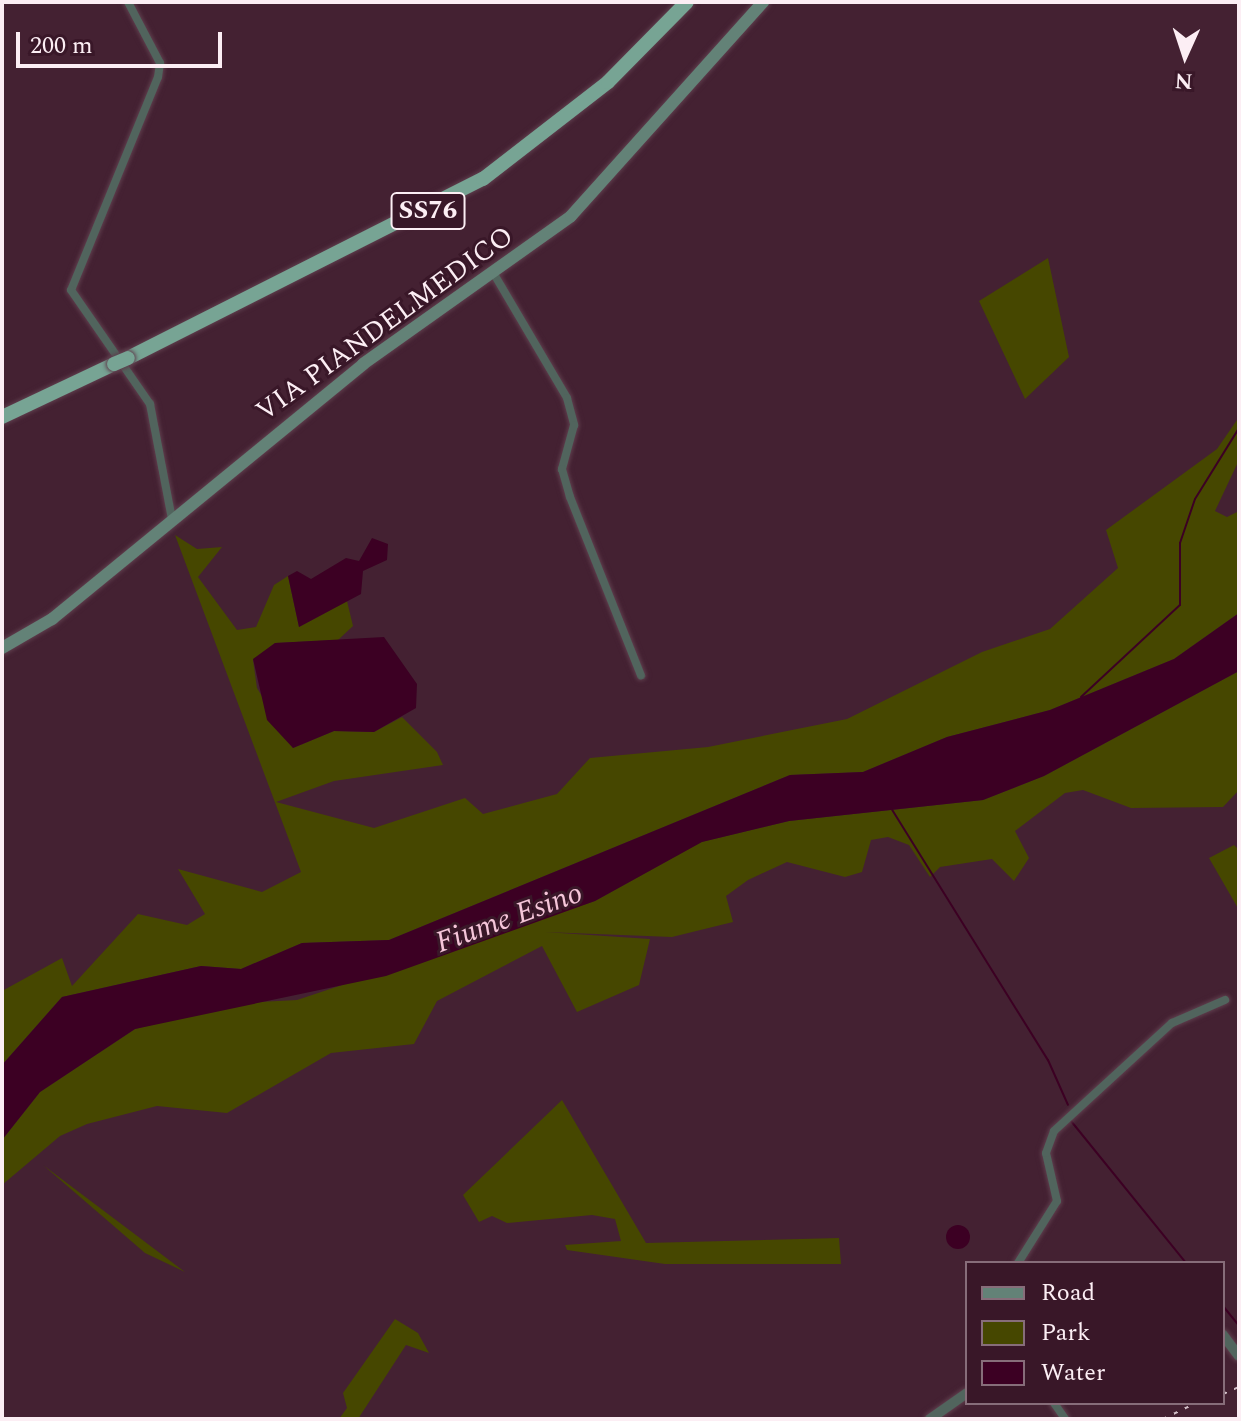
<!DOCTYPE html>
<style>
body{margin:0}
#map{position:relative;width:1241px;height:1421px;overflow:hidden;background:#442132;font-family:Spectral,serif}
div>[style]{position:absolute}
.green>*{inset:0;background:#464700}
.water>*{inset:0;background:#3c0023}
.round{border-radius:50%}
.stream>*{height:2px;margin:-1px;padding:0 1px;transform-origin:1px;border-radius:1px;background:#3c0023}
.roads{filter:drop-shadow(0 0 2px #5e3e4d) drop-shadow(0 0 2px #5e3e4d)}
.minor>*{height:8px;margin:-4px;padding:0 4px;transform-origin:4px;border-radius:4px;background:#51645d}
.tertiary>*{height:10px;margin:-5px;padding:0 5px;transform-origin:5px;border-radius:5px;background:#51645d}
.secondary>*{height:12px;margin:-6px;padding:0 6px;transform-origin:6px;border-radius:6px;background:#638277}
.trunk>*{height:14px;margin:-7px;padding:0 7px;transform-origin:7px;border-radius:7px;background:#77a494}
.rail>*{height:2px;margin-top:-1px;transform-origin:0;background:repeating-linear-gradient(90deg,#d2bfc8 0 4px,transparent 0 12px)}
.bridges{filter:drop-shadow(0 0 2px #5e3e4d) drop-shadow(0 0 2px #5e3e4d)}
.trunk-bridge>*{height:14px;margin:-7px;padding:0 7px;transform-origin:7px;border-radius:7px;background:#77a494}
span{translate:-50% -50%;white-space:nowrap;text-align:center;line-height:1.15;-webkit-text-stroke:6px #391728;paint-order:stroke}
.shield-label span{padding:2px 6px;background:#391728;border:2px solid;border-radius:6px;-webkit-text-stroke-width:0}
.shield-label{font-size:26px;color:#fceef4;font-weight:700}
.street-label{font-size:28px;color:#fceef4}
.water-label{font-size:30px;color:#f5c5d9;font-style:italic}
.frame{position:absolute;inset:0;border:4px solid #fceef4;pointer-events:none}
.legend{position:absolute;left:965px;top:1261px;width:260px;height:144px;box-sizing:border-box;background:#391728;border:2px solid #876d7a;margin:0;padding:10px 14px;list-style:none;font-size:24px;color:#fceef4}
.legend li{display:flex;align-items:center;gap:16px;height:40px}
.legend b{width:40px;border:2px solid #876d7a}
.north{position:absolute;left:1145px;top:16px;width:80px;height:80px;-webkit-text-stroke:6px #391728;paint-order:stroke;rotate:183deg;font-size:22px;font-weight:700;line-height:32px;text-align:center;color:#fceef4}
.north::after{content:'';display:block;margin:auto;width:28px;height:36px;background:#fceef4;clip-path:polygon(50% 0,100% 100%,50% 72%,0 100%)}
.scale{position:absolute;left:16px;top:32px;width:206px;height:36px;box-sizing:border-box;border:4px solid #fceef4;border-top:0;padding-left:10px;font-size:24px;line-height:28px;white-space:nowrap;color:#fceef4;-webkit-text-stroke:6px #391728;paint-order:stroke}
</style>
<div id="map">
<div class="green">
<i style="clip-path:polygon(1048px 258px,1069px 357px,1025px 399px,979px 301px)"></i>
<i style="clip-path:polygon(1239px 417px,1239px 460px,1215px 511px,1227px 517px,1239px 511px,1239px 613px,1174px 659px,1050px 710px,947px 737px,863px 772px,790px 775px,389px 940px,302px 943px,241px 969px,201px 966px,62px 997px,2px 1065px,2px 991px,62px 958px,72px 986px,138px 914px,187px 925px,205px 914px,178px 869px,262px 892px,301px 872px,175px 535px,197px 549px,222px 547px,198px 577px,237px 630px,256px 627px,274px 585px,288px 576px,299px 627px,347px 601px,353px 626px,338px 640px,275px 643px,253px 660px,257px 688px,293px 748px,334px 731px,374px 732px,402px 717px,437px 752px,443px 765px,334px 781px,276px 802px,374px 828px,465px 798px,483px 814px,557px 794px,590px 758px,708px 747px,847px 719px,982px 652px,1050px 629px,1118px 568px,1106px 530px,1217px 449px)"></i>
<i style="clip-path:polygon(1239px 671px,1239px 790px,1223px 807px,1131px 808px,1083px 790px,1065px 793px,1015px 831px,1029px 858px,1014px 881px,992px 859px,940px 867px,930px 877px,909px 845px,888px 837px,871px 840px,862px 872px,845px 877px,787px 862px,748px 880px,726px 896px,733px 922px,672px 937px,545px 932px,650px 939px,639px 985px,577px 1012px,542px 946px,437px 1001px,414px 1044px,331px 1053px,227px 1113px,157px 1106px,87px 1124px,60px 1136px,2px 1185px,2px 1140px,40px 1092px,135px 1029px,237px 1003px,297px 1000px,595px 901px,701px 842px,789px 821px,983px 800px,1044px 776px)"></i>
<i style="clip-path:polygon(1234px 845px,1239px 850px,1239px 910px,1209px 858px)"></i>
<i style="clip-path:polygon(562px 1100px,646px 1243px,839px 1238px,841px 1264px,665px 1264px,567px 1250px,565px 1245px,621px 1241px,615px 1219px,592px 1215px,507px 1223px,492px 1216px,479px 1222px,463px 1195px)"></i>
<i style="clip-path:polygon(43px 1165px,185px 1272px,145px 1253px)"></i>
<i style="clip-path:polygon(395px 1319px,418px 1333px,429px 1353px,406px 1345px,358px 1419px,339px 1419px,347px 1408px,343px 1393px)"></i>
</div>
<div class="water">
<i style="clip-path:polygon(372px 538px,388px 544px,387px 560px,363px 571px,361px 594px,299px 627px,288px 576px,297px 571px,311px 579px,346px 558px,359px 561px)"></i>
<i style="clip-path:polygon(1239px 613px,1239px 671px,1044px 776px,983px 800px,789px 821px,702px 842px,595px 901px,386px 976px,135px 1029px,40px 1092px,2px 1140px,2px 1065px,62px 997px,201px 966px,241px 969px,302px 943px,389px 940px,790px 775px,863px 772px,947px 737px,1050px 710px,1174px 659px)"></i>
<i style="clip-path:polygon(384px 637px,417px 684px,416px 708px,374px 732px,334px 731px,293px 748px,267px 720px,253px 659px,275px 643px)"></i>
<i class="round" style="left:946px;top:1225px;width:24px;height:24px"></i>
</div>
<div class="stream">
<i style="left:1081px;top:697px;width:135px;rotate:-42.9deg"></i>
<i style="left:1180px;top:605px;width:62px;rotate:-90deg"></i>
<i style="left:1180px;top:543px;width:46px;rotate:-71.2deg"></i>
<i style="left:1195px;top:499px;width:84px;rotate:-58.2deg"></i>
<i style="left:891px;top:808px;width:297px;rotate:58.1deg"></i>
<i style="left:1048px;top:1060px;width:49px;rotate:66deg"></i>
<i style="left:1071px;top:1121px;width:183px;rotate:51deg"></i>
<i style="left:1223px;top:1306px;width:26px;rotate:51deg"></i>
</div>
<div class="roads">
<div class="minor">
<i style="left:128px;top:2px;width:69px;rotate:62.3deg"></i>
<i style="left:160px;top:63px;width:14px;rotate:98deg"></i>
<i style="left:158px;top:77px;width:230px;rotate:112.2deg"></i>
<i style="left:71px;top:290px;width:139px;rotate:55.3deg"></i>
<i style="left:150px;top:404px;width:117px;rotate:79.2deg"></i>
<i style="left:494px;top:274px;width:144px;rotate:59.5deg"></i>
<i style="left:567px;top:398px;width:28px;rotate:75deg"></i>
<i style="left:574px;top:425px;width:46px;rotate:105.3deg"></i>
<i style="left:562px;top:469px;width:29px;rotate:74deg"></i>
<i style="left:570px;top:497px;width:192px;rotate:68.3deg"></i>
<i style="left:1018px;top:1263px;width:73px;rotate:-57.8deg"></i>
<i style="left:1057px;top:1201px;width:49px;rotate:-102.9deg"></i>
<i style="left:1046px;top:1153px;width:23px;rotate:-70deg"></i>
<i style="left:1054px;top:1131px;width:160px;rotate:-42.5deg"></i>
<i style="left:1172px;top:1023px;width:58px;rotate:-23.5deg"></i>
<i style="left:1054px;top:1403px;width:19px;rotate:55deg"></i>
</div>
<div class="tertiary">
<i style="left:1223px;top:1335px;width:26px;rotate:53deg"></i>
<i style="left:930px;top:1419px;width:45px;rotate:-35.1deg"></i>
</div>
<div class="secondary">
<i style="left:2px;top:648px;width:58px;rotate:-30.1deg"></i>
<i style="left:52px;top:619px;width:402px;rotate:-39.3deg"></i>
<i style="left:363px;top:364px;width:255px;rotate:-35.4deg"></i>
<i style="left:571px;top:216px;width:288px;rotate:-48.1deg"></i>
</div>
<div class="trunk">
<i style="left:128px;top:358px;width:398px;rotate:-26.8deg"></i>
<i style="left:483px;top:179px;width:158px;rotate:-37.8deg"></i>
<i style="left:608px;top:82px;width:112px;rotate:-45.4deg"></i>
<i style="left:2px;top:417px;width:124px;rotate:-25.3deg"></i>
</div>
</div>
<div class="rail">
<i style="left:1223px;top:1394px;width:17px;rotate:-24deg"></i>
<i style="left:1163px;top:1419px;width:37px;rotate:-26deg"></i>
</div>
<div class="bridges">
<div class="trunk-bridge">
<i style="left:114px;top:364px;width:15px;rotate:-23deg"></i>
</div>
</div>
<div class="shield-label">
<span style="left:428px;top:211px">SS76</span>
</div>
<div class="street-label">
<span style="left:385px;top:324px;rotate:-36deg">VIA PIANDELMEDICO</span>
</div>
<div class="water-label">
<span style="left:509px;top:918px;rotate:-20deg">Fiume Esino</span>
</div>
<div class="frame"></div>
<ul class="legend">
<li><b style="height:10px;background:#638277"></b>Road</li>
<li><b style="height:22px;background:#464700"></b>Park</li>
<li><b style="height:22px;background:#3c0023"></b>Water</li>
</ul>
<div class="north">N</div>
<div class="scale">200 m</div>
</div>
